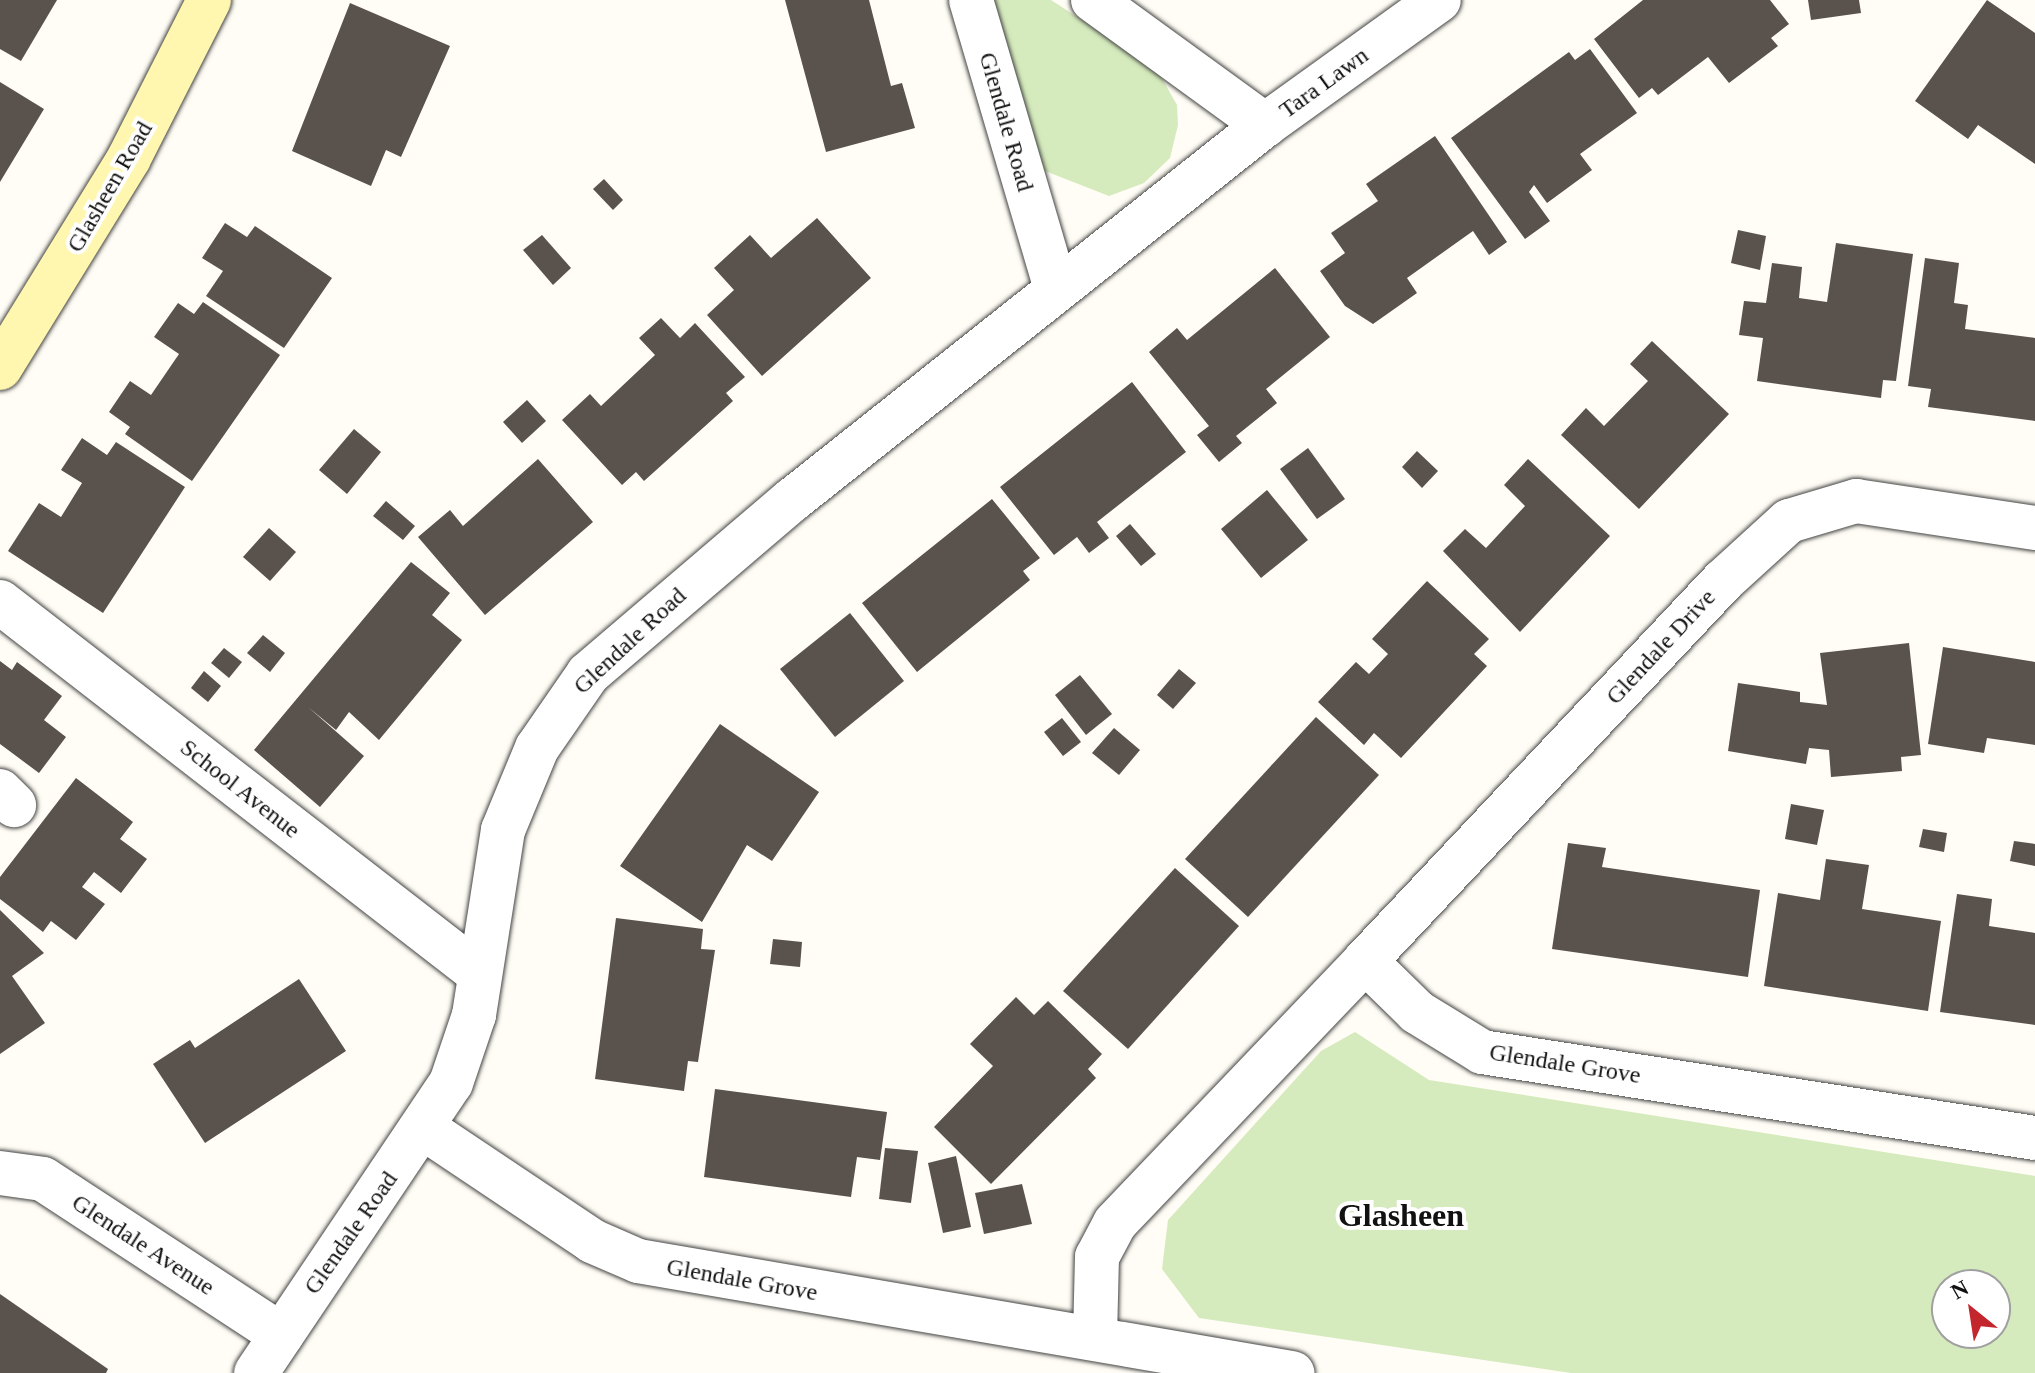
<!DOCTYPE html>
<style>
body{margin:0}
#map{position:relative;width:2035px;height:1373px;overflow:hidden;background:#fffdf5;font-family:"Times New Roman",serif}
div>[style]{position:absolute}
.green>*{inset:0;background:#d5ebbd}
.building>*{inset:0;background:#5a524d}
.roads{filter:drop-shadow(0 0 2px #444) drop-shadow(0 0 2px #444)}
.street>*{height:44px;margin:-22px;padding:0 22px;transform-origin:22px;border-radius:22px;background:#fff}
.secondary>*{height:44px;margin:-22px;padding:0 22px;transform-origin:22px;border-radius:22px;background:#fff6b0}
span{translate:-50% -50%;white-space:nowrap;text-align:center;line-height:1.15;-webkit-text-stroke:8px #fff;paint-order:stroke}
.street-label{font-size:24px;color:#111}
.district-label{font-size:32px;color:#111;font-weight:700}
.north{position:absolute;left:1931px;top:1269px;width:80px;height:80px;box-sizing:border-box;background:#fff;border:2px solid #a0a0a0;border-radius:50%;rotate:330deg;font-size:22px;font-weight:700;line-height:32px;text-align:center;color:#111}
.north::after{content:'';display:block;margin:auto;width:28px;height:36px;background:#c4262e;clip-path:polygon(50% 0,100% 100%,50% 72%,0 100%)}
</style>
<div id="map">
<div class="green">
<i style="clip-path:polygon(992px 0,1051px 0,1156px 68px,1177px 105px,1178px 125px,1170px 158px,1144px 183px,1109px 196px,1040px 169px)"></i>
<i style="clip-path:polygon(evenodd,1355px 1032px,1429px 1080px,2035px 1176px,2035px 1373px,1571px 1373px,1199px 1318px,1162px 1269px,1168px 1220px,1321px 1051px,1355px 1032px,1995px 1285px,1995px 1333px,1947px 1333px,1947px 1285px,1995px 1285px)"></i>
</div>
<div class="building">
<i style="clip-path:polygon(0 0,57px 0,21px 61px,0 49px)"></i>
<i style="clip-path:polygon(785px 0,869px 0,891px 86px,902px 83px,915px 128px,826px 152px)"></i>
<i style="clip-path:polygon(1643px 0,1770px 0,1789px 24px,1771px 38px,1778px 46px,1729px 83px,1708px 57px,1658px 95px,1652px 88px,1639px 98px,1594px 39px)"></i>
<i style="clip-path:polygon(1808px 0,1859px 0,1861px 13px,1811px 20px)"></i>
<i style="clip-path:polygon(1987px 0,2035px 33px,2035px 164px,1978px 125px,1968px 139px,1915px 101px)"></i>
<i style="clip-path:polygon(350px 3px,450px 46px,401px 157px,386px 150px,371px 186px,292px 151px)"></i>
<i style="clip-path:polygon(1590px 49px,1637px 113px,1580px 154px,1592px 170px,1547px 203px,1534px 185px,1529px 192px,1550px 221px,1525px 239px,1451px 138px,1569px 52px,1575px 60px)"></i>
<i style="clip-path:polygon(0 82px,44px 109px,0 182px)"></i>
<i style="clip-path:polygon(1435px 136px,1507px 242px,1489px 255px,1473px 231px,1407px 278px,1417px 293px,1373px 324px,1345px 306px,1320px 271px,1345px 253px,1331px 233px,1378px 201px,1366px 184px)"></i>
<i style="clip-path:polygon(604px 179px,623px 200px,613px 210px,593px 189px)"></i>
<i style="clip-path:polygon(817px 218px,871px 278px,762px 376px,707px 315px,734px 290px,714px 268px,750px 235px,771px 258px)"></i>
<i style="clip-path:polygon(225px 223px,247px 237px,255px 226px,332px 278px,284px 348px,206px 296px,223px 271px,202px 258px)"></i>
<i style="clip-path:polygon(1738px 230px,1766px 236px,1760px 270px,1731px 263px)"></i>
<i style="clip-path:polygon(542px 235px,571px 268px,553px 285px,523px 250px)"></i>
<i style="clip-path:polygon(1836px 243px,1913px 254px,1896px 381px,1883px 380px,1881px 398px,1757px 381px,1763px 338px,1739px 335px,1744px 301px,1766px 303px,1772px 263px,1802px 267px,1799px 298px,1827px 302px)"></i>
<i style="clip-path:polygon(1925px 258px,1959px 263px,1954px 303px,1968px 305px,1965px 329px,2035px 338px,2035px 421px,1928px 407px,1931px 389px,1908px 386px)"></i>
<i style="clip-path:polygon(1275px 268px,1330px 337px,1266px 389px,1277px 403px,1236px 436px,1242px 443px,1219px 462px,1197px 435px,1209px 426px,1149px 352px,1177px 328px,1187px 340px)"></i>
<i style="clip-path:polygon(203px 302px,280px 355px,192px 481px,125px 434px,130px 427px,109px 412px,130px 381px,151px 395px,179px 354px,154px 337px,178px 303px,194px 314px)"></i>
<i style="clip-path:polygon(661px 318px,680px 338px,695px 323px,745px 377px,726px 393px,733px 401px,644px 481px,636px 472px,622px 485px,562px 420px,590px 394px,601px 406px,655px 355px,639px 338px)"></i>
<i style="clip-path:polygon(1652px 341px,1729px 414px,1639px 509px,1561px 435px,1586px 408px,1604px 426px,1648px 381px,1630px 364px)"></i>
<i style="clip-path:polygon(1132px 382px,1186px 452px,1097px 522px,1109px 538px,1089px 553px,1077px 537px,1054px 555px,1000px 487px)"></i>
<i style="clip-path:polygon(527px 400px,546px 421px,522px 443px,503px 422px)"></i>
<i style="clip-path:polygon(354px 429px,381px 452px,347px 494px,319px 470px)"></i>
<i style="clip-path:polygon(82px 438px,107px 455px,116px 442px,185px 487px,103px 613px,8px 551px,39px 503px,61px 517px,82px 483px,61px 470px)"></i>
<i style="clip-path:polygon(1308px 448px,1345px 499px,1317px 519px,1280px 469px)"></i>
<i style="clip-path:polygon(1417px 451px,1438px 471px,1422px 488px,1402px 467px)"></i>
<i style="clip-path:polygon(538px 459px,593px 522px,485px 615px,418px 537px,450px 510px,463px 526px)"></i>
<i style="clip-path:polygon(1528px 459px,1610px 536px,1520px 632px,1443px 551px,1465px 529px,1486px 548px,1525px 506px,1504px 485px)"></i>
<i style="clip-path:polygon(1267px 490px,1308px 540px,1261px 578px,1221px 529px)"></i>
<i style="clip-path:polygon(992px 499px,1040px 558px,1023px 571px,1030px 580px,917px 672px,862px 603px)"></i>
<i style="clip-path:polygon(386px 501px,415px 526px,403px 540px,373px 516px)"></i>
<i style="clip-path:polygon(1130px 524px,1156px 554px,1141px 566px,1116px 536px)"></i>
<i style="clip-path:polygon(269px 528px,296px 552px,270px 581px,243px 557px)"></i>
<i style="clip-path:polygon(411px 562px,450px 593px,432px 615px,462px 640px,379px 740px,349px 712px,336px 730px,308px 707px,364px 756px,320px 807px,254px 750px)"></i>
<i style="clip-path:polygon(1427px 581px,1489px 639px,1474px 654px,1487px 666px,1401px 758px,1374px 733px,1364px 745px,1318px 702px,1356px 662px,1369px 674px,1388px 654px,1372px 639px)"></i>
<i style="clip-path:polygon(850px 613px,904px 681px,835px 737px,780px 669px)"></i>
<i style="clip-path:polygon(263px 635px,285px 653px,270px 672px,247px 653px)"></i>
<i style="clip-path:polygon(1909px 643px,1921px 755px,1901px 757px,1902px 771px,1831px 777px,1829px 750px,1809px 748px,1806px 764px,1728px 751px,1738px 683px,1800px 692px,1800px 702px,1827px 705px,1820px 653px)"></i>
<i style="clip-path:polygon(1943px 647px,2035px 662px,2035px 745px,1987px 738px,1984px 753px,1928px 744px)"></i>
<i style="clip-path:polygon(224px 648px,242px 662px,229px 678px,211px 663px)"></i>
<i style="clip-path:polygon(0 661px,12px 670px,17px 662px,62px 696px,44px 720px,66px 737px,39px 773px,0 744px)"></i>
<i style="clip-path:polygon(1179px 669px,1196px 683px,1173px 709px,1157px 695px)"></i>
<i style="clip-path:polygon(204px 671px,221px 686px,208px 702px,191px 688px)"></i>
<i style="clip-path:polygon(1080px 675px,1112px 714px,1086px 735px,1055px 695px)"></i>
<i style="clip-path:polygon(1316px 717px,1379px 775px,1248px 917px,1185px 859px)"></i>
<i style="clip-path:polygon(1062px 718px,1081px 742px,1063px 756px,1044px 732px)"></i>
<i style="clip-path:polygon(720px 724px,819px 792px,772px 861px,747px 845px,702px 922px,620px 866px)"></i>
<i style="clip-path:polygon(1114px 728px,1140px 750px,1119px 775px,1092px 753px)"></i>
<i style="clip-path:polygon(76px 778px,133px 822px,120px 839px,147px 859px,121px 893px,94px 872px,82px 887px,105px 904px,76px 940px,51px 921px,43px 932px,0 899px,0 877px)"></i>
<i style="clip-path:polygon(1791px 804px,1824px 810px,1817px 845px,1785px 839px)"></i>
<i style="clip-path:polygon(1923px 829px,1947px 833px,1944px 852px,1919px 847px)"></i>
<i style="clip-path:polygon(2014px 841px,2035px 844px,2035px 866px,2010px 861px)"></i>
<i style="clip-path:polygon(1568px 843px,1606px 848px,1602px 867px,1760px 890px,1748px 977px,1552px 949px)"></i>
<i style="clip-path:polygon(1826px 859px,1869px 865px,1862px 909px,1941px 921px,1928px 1011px,1764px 986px,1778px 893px,1820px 900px)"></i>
<i style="clip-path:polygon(1175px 868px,1239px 926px,1128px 1049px,1063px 991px)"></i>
<i style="clip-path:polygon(1957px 894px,1992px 899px,1989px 926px,2035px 933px,2035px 1025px,1940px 1012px)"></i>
<i style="clip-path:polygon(0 910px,44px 953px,12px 976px,45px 1023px,0 1054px)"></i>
<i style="clip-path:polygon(616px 918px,703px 929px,701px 949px,715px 950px,698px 1062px,688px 1061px,684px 1091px,595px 1079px)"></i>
<i style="clip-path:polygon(773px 939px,802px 942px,800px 967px,770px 964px)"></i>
<i style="clip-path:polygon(299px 979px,346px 1051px,205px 1143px,153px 1064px,190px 1040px,195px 1048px)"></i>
<i style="clip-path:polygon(1016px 997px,1034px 1015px,1048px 1001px,1102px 1054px,1088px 1069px,1096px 1078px,991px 1184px,934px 1127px,993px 1066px,970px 1044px)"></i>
<i style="clip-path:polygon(715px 1089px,887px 1112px,880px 1160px,857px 1157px,851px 1197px,704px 1177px)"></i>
<i style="clip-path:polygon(885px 1148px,918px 1151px,911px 1203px,879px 1199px)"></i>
<i style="clip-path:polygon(956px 1156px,971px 1227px,943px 1233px,928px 1163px)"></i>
<i style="clip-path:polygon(1022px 1184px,1032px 1224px,984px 1234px,975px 1193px)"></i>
<i style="clip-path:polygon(0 1294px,108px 1369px,106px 1373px,0 1373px)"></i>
</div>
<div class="roads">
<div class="street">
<i style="left:971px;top:0;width:301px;rotate:73.6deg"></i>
<i style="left:1093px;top:0;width:213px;rotate:36deg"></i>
<i style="left:1265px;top:125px;width:214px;rotate:-35.7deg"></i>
<i style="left:0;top:602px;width:607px;rotate:37.78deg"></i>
<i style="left:0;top:791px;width:20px;rotate:45deg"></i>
<i style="left:1365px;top:961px;width:522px;rotate:-46.71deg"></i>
<i style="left:1723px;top:581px;width:89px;rotate:-42.3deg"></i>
<i style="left:1789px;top:521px;width:70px;rotate:-16.6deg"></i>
<i style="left:1856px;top:501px;width:181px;rotate:8.6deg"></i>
<i style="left:425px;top:1129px;width:201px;rotate:33.8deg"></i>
<i style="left:592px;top:1241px;width:50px;rotate:23.5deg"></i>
<i style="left:638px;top:1261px;width:664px;rotate:9.72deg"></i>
<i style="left:0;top:1173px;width:43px;rotate:7.9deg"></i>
<i style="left:43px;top:1179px;width:285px;rotate:33.2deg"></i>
<i style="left:1095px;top:1338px;width:81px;rotate:-88.6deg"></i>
<i style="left:1097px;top:1257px;width:38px;rotate:-62deg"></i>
<i style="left:1115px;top:1223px;width:362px;rotate:-46.3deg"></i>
<i style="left:1365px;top:961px;width:73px;rotate:44.4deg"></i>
<i style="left:1417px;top:1012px;width:76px;rotate:31.6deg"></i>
<i style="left:1482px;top:1052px;width:560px;rotate:8.84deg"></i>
<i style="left:256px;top:1373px;width:349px;rotate:-56.1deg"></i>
<i style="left:451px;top:1083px;width:72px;rotate:-71.3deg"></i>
<i style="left:474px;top:1015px;width:187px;rotate:-81.1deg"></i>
<i style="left:503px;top:830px;width:89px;rotate:-67.5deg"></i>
<i style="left:537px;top:748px;width:90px;rotate:-55.4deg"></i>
<i style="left:588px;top:674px;width:268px;rotate:-40.5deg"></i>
<i style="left:792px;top:500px;width:604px;rotate:-38.41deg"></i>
</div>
<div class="secondary">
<i style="left:0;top:368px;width:246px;rotate:-58.4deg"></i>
<i style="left:129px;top:158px;width:177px;rotate:-63.1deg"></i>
</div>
</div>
<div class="street-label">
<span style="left:1324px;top:83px;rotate:-36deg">Tara Lawn</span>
<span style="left:1006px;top:122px;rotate:74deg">Glendale Road</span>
<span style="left:110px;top:187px;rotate:-60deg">Glasheen Road</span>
<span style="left:630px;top:641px;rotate:-43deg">Glendale Road</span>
<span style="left:1661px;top:647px;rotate:-47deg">Glendale Drive</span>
<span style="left:240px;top:789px;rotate:38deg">School Avenue</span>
<span style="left:1565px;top:1064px;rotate:9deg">Glendale Grove</span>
<span style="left:351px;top:1233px;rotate:-55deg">Glendale Road</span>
<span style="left:143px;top:1245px;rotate:33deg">Glendale Avenue</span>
<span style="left:742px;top:1280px;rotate:10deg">Glendale Grove</span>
</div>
<div class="district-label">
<span style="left:1401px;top:1215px">Glasheen</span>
</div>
<div class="north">N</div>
</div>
